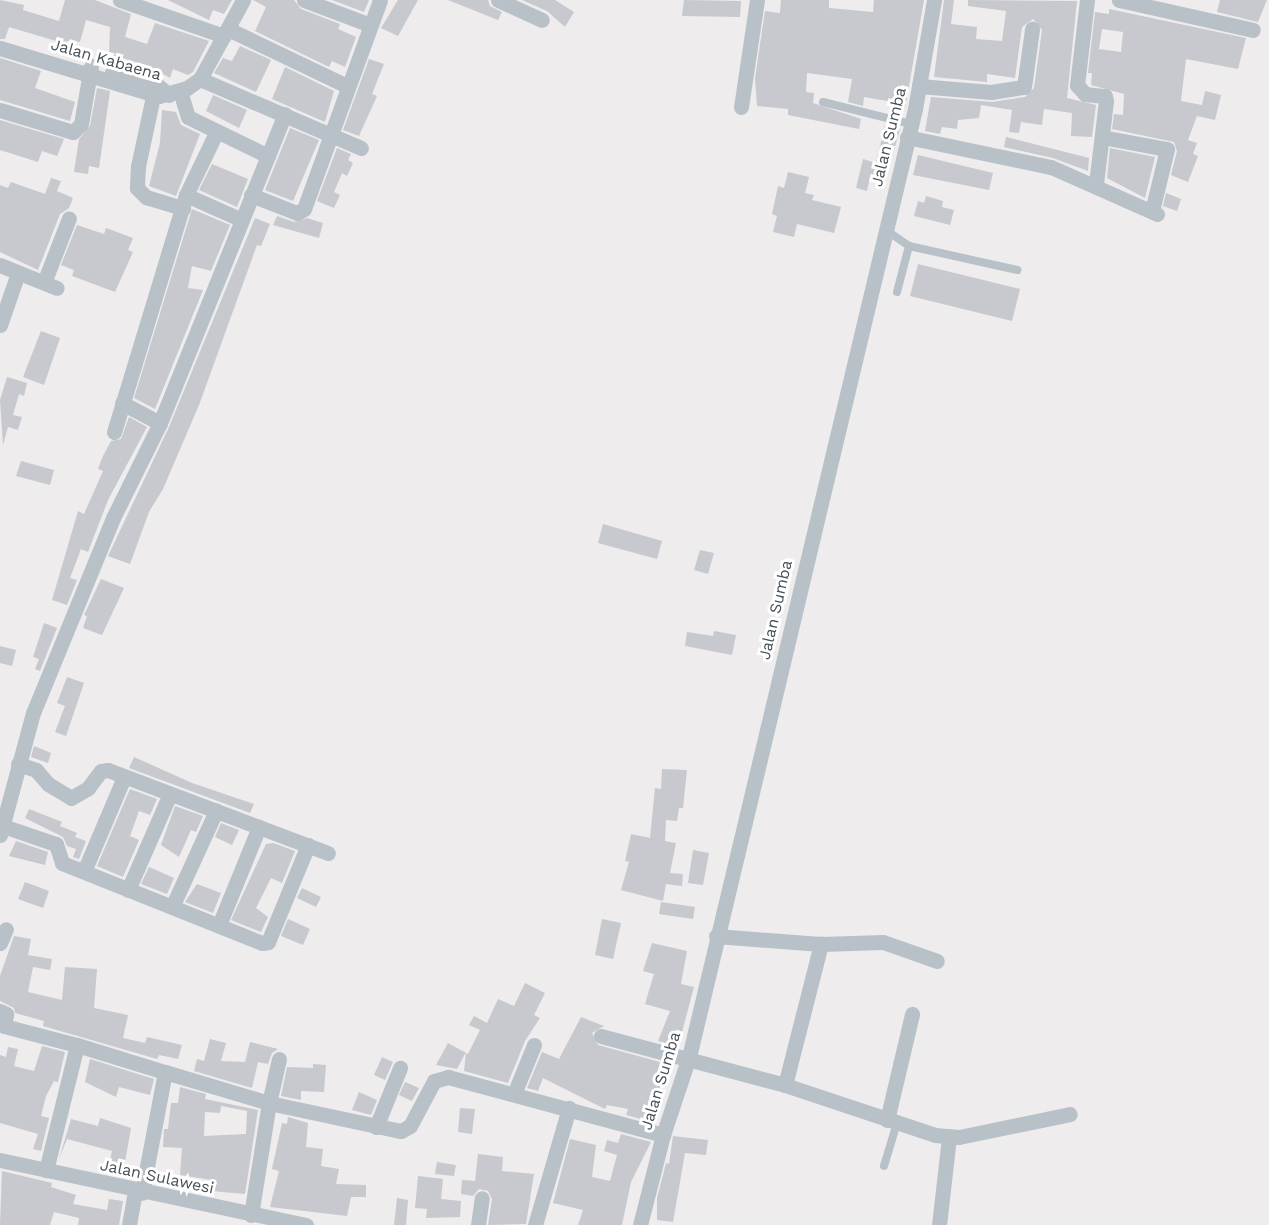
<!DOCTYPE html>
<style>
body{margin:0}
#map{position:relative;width:1269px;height:1225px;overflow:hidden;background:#eeecec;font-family:"Work Sans",sans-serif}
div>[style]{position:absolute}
.building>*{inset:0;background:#c7c9ce}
.lane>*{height:8px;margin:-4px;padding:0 4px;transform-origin:4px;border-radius:4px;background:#b8c1c7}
.street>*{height:15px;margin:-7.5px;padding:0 7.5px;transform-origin:7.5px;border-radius:7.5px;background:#b8c1c7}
span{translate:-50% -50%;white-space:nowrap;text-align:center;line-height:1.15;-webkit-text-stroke:6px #fff;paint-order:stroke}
.street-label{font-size:16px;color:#465057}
</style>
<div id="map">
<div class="building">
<i style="clip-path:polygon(0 0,24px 5px,23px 10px,59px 21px,65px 0,95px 0,131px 14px,125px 37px,147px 44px,155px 23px,209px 41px,193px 72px,188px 75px,173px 69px,170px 78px,149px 66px,109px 54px,110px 27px,86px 20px,80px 42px,67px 41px,66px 44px,9px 27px,5px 39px,0 39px)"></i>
<i style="clip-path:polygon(168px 0,232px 0,224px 14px,213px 10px,209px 20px)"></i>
<i style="clip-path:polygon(253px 0,294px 0,301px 9px,340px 24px,338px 29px,356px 37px,345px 67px,332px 61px,329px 67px,255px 31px,266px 7px)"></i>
<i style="clip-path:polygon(332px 0,369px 0,364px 12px)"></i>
<i style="clip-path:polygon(398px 0,418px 0,398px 36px,381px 28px)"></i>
<i style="clip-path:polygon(448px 0,488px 0,490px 6px,502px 12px,498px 20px)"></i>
<i style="clip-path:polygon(522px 0,555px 0,574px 12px,565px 27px,547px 11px)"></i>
<i style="clip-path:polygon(684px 0,741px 1px,740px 17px,682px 16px)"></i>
<i style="clip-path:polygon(781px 0,829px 0,829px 8px,873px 12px,874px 0,924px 0,905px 109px,893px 108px,893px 102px,864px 97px,863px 106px,848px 102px,852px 79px,807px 73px,806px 92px,814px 93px,813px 103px,861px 119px,859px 129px,788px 115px,788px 109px,757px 106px,755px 78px,765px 11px,780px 13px)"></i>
<i style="clip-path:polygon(944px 0,954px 0,951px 24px,977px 27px,976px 39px,1002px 41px,1006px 11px,968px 6px,968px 0,1077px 1px,1067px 98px,1096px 105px,1092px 137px,1071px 136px,1072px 113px,1044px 109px,1042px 125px,1021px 122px,1019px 133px,1009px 132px,1012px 110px,981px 105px,979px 118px,958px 120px,957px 129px,942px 127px,940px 134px,925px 131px,931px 97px,992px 102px,1025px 97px,1034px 88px,1042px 30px,1033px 19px,1022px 27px,1015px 78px,987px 74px,987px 82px,934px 77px)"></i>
<i style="clip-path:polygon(1220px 0,1267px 0,1258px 22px,1217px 12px)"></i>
<i style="clip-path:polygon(evenodd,1109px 9px,1246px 38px,1238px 69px,1186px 59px,1181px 101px,1202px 105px,1205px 91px,1221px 95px,1215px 120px,1197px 116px,1188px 140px,1197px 143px,1193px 154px,1198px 156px,1188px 182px,1171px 175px,1177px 151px,1174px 142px,1112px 129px,1114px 114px,1123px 115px,1124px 94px,1091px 85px,1092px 73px,1088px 73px,1095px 12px,1109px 14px,1109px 9px,1102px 29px,1123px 32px,1121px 52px,1099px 49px,1102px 29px)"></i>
<i style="clip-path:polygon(240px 46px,271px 60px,256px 92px,214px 73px,223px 58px,232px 61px)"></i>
<i style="clip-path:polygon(0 58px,41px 71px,35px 88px,75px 102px,70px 121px,0 100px)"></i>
<i style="clip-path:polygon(369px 59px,384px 64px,372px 94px,377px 96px,359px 136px,343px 130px)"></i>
<i style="clip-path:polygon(285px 67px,334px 91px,325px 122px,272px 99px)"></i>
<i style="clip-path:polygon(97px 88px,110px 91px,99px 168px,89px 166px,88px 174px,74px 172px,79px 139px,90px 126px)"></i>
<i style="clip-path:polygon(213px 95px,247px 110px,239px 128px,206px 111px)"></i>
<i style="clip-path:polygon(162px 110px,176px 112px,181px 125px,200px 134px,176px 196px,149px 186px,160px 143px)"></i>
<i style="clip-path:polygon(0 120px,64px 139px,57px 156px,42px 151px,38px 162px,0 150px)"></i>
<i style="clip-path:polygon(885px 125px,900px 129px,885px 181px,870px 177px,867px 191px,856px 188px,863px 159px,876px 163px)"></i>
<i style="clip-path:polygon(290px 128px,319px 140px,293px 201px,265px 190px)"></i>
<i style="clip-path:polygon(1006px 137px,1089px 158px,1088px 171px,1053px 158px,1004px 147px)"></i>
<i style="clip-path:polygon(337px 148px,351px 154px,348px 160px,353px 163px,347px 176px,342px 173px,334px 192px,340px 195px,334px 208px,317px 201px)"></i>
<i style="clip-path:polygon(1110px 148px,1155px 157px,1145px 198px,1107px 178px)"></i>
<i style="clip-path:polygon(918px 155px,993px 173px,989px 190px,913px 175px)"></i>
<i style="clip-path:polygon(212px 164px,248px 179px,237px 207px,199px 190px)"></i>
<i style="clip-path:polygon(788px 172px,809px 177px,805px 193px,814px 195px,812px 200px,841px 207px,834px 233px,797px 224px,794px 237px,773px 232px,777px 216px,772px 214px,778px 186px,784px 188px)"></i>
<i style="clip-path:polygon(51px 178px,61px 181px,57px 191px,73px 198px,69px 208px,60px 214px,38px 270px,0 252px,0 185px,8px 188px,11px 182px,45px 194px)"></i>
<i style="clip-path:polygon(1166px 193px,1181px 199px,1177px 211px,1163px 206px)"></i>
<i style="clip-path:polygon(926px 196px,943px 201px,942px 207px,954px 210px,950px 225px,914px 216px,918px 201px,924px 203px)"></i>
<i style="clip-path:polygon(192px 209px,230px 225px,211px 271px,192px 266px,188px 288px,203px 290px,155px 409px,134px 398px)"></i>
<i style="clip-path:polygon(277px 216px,294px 222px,307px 218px,323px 223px,319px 238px,273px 225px)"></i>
<i style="clip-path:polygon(255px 218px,270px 224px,261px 246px,257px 245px,199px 405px,163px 489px,149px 512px,130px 564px,108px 556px,169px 427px)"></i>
<i style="clip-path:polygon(77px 225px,104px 234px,106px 228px,133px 238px,128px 250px,133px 252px,115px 292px,72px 276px,74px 270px,61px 265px)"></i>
<i style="clip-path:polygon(918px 264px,1020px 289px,1012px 321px,910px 296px)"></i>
<i style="clip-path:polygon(41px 331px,60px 338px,44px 385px,23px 377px)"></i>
<i style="clip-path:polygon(7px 377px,27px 383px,24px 396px,19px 394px,13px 415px,22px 417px,18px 430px,8px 427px,3px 445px,0 400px)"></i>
<i style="clip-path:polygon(129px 417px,147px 427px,108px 500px,88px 552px,81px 549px,70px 578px,77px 580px,67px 605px,52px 600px,78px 511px,84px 514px,103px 471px,98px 469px,103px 456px,111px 441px,121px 439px)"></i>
<i style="clip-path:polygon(21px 461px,54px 470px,50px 485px,16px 476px)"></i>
<i style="clip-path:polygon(603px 524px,662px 541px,657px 559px,598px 543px)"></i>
<i style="clip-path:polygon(700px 550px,714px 553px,708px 574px,694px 570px)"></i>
<i style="clip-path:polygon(101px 579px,124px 588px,102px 635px,83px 628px,87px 616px,84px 615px)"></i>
<i style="clip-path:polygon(44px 623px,57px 628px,40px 671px,35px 669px,39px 659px,33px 657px)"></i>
<i style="clip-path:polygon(714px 631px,736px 635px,732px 655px,685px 646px,687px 632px,713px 636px)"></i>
<i style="clip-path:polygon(0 646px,16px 650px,12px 666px,0 663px)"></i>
<i style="clip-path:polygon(67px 677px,84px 683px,66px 736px,55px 732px,65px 706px,57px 703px)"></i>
<i style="clip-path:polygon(34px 746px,51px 753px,48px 763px,31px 757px)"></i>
<i style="clip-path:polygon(134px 757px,192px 783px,254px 804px,250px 813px,129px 768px)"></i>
<i style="clip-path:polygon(662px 769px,687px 770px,683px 808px,679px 808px,677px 821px,666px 820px,665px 841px,676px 843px,670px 873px,683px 874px,682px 886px,666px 884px,663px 901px,621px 890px,629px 862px,625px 861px,631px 834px,650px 838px,655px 788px,661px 789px)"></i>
<i style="clip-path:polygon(130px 789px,157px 799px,150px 815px,139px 811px,130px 836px,139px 840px,123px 877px,97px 866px)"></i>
<i style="clip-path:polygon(175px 806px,203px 816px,196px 832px,191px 830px,179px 857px,161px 845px)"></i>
<i style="clip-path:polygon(29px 809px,62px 822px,60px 826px,77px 833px,75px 837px,86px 841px,79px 859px,73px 857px,76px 849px,67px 846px,63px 837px,25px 818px)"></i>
<i style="clip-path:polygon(221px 823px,239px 830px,232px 845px,215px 837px)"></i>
<i style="clip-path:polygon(16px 841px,48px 852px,45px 865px,9px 856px)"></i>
<i style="clip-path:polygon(273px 843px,295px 851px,282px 883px,271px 878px,256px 908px,268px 917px,261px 932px,231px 920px,266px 844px)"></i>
<i style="clip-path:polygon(693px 850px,709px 853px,703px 885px,688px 883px)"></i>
<i style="clip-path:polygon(149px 867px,174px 878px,167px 894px,141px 884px)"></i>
<i style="clip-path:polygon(25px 882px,49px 891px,43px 908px,18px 899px)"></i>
<i style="clip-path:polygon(197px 884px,221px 893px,213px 913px,185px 902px)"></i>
<i style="clip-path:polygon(302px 888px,321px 897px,316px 907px,297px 898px)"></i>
<i style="clip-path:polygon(661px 902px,695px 907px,693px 919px,659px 914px)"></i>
<i style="clip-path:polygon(288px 919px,310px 929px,303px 945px,281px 936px)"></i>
<i style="clip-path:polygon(602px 919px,621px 923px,613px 959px,595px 955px)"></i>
<i style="clip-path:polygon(14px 936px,31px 939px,28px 955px,52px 959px,50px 970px,33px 967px,28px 992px,62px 1000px,65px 967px,97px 969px,94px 1008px,128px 1015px,123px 1038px,145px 1043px,147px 1037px,182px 1045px,178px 1059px,159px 1055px,157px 1059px,43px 1026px,44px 1021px,15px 1013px,14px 1008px,0 1001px,0 976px)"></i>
<i style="clip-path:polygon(652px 943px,687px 951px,681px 984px,694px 987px,678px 1047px,658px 1041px,670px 1011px,645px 1004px,654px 974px,643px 971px)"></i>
<i style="clip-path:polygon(525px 983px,545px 993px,534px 1015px,540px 1018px,525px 1041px,508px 1083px,464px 1071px,466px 1052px,457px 1069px,436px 1065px,448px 1043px,468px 1054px,480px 1030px,469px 1025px,474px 1016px,487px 1023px,498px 999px,514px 1006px)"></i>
<i style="clip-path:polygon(581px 1017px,604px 1026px,592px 1033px,598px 1045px,667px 1064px,659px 1091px,665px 1091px,664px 1098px,661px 1108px,653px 1107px,652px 1122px,626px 1115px,628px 1109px,607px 1105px,605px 1109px,543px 1078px,538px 1091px,527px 1088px,542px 1052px,559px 1059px)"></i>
<i style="clip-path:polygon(210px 1039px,226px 1043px,221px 1061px,245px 1062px,250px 1042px,278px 1049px,272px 1053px,268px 1064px,258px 1062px,252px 1088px,194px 1071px,197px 1059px,204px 1061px)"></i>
<i style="clip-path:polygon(42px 1046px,65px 1052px,58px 1082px,54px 1081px,46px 1096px,41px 1116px,49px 1118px,41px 1151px,33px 1149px,38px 1134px,0 1123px,0 1055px,6px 1057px,8px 1047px,18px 1049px,14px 1066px,34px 1071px)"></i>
<i style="clip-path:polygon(382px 1057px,393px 1062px,385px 1080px,374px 1075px)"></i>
<i style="clip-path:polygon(90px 1059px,154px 1079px,150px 1095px,119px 1087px,116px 1097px,85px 1082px)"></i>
<i style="clip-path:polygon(313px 1064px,326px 1065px,324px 1092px,301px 1091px,301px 1100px,281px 1096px,287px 1067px,313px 1068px)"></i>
<i style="clip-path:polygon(405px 1082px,419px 1088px,412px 1101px,399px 1095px)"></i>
<i style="clip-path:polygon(evenodd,180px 1087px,206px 1094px,205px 1099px,258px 1110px,245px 1194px,211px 1191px,212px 1180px,180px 1175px,182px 1148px,163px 1147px,164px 1129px,168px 1129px,171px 1103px,178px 1103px,180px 1087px,221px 1106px,247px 1111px,246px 1134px,204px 1136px,205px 1112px,220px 1113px,221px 1106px)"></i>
<i style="clip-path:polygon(359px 1092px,377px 1100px,371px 1115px,352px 1110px)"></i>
<i style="clip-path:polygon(460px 1108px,475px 1109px,472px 1134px,458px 1132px)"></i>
<i style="clip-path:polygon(288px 1117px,308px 1123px,306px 1147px,323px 1149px,321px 1166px,339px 1169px,336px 1184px,366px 1185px,366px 1197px,351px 1197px,347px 1216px,270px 1207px,279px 1171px,272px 1169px,282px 1123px,287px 1124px)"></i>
<i style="clip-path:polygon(100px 1118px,131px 1128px,124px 1168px,109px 1165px,112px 1151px,67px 1139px,59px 1159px,71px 1119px,98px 1126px)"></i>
<i style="clip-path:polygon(621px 1134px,651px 1142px,631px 1182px,622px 1225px,578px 1225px,583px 1210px,553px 1203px,570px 1139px,596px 1145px,592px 1177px,610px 1181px,617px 1155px,604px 1151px,607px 1140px,618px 1143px)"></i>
<i style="clip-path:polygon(673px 1136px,708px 1140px,706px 1155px,685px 1153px,673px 1222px,657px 1220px,657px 1198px,666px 1163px,669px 1164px)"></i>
<i style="clip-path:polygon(478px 1154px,503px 1157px,502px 1171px,534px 1174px,526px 1224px,488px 1225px,492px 1199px,488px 1191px,479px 1189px,473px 1196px,461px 1194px,462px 1180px,475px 1181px)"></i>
<i style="clip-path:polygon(437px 1162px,456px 1165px,454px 1176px,435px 1174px)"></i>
<i style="clip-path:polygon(2px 1171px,52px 1183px,51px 1187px,76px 1195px,73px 1204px,107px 1210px,109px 1199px,123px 1201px,119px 1225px,78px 1225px,79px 1218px,54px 1212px,50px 1225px,0 1225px)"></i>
<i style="clip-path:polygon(418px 1176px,443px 1179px,441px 1199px,461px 1201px,460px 1217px,426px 1218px,427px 1209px,415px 1208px)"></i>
<i style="clip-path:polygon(397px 1198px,408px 1200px,406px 1225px,394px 1225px)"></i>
</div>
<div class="lane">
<i style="left:823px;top:102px;width:91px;rotate:14deg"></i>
<i style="left:886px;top:230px;width:28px;rotate:35deg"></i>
<i style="left:909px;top:246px;width:111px;rotate:12.5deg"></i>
<i style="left:897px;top:292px;width:48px;rotate:-75.4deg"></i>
<i style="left:884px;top:1166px;width:45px;rotate:-73.2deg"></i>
</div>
<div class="street">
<i style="left:120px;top:0;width:110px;rotate:19.1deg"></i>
<i style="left:304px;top:0;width:71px;rotate:20.7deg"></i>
<i style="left:498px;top:0;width:48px;rotate:24.4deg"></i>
<i style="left:1087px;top:0;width:86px;rotate:96.7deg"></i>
<i style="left:1077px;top:85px;width:12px;rotate:48deg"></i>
<i style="left:1085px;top:94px;width:20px;rotate:6deg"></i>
<i style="left:1105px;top:96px;width:5px;rotate:79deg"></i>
<i style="left:1106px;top:101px;width:84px;rotate:96.9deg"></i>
<i style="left:1119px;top:0;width:137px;rotate:12.6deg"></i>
<i style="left:228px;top:29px;width:132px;rotate:25.6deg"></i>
<i style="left:0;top:48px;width:166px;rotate:16.8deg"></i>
<i style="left:159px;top:96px;width:29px;rotate:-16deg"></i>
<i style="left:187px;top:88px;width:16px;rotate:-35deg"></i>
<i style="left:200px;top:79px;width:90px;rotate:-61.4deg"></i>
<i style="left:112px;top:72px;width:46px;rotate:15.3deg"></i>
<i style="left:156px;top:84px;width:17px;rotate:40deg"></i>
<i style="left:200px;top:79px;width:175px;rotate:23.2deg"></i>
<i style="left:919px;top:86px;width:72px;rotate:4.8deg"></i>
<i style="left:991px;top:92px;width:33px;rotate:-9deg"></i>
<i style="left:1024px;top:87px;width:59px;rotate:-82.1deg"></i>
<i style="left:155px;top:87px;width:81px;rotate:102.1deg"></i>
<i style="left:138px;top:166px;width:22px;rotate:93deg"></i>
<i style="left:137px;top:188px;width:13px;rotate:45deg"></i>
<i style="left:146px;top:197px;width:39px;rotate:17deg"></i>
<i style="left:180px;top:91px;width:27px;rotate:73deg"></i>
<i style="left:188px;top:117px;width:89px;rotate:26deg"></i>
<i style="left:741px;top:107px;width:108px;rotate:-81.5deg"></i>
<i style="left:0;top:110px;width:76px;rotate:16.8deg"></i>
<i style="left:73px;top:132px;width:11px;rotate:-45deg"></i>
<i style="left:81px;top:124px;width:59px;rotate:-80.2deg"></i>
<i style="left:907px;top:137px;width:147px;rotate:11.8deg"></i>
<i style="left:1051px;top:167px;width:116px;rotate:23.9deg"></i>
<i style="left:1102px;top:137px;width:66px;rotate:10.5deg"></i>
<i style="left:1167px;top:149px;width:64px;rotate:103.6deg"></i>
<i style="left:186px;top:195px;width:59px;rotate:24deg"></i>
<i style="left:251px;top:195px;width:49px;rotate:21.4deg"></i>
<i style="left:297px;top:213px;width:8px;rotate:-30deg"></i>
<i style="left:304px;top:209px;width:222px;rotate:-70deg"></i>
<i style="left:0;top:265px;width:61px;rotate:22deg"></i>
<i style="left:45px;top:280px;width:66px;rotate:-68.8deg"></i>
<i style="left:0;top:325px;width:55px;rotate:-70.9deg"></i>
<i style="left:122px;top:403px;width:43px;rotate:27.8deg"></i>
<i style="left:114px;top:432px;width:248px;rotate:-73.1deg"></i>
<i style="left:186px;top:195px;width:69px;rotate:-64.2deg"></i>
<i style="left:18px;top:764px;width:19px;rotate:18deg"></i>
<i style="left:36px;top:770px;width:18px;rotate:49deg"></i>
<i style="left:48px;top:784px;width:27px;rotate:31deg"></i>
<i style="left:71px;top:798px;width:20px;rotate:-30deg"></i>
<i style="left:88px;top:788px;width:21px;rotate:-53deg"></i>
<i style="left:101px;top:771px;width:7px;rotate:-8deg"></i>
<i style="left:108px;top:770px;width:235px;rotate:20.7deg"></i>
<i style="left:3px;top:826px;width:56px;rotate:18.8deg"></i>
<i style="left:56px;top:844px;width:20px;rotate:72deg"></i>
<i style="left:62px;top:863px;width:215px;rotate:21.8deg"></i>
<i style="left:262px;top:943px;width:6px;rotate:-9deg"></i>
<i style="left:268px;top:942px;width:105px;rotate:-67.6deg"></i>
<i style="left:0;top:835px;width:126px;rotate:-74.9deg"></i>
<i style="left:33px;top:713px;width:211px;rotate:-67.7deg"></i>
<i style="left:113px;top:518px;width:106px;rotate:-63.7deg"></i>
<i style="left:160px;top:423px;width:333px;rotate:-68deg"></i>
<i style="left:85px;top:869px;width:100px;rotate:-67deg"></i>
<i style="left:128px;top:890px;width:105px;rotate:-66.4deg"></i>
<i style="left:172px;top:907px;width:106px;rotate:-65.4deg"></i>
<i style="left:219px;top:925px;width:106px;rotate:-67.8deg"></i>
<i style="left:716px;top:936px;width:105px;rotate:4.4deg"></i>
<i style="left:821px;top:944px;width:62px;rotate:-1.8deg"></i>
<i style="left:883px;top:942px;width:57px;rotate:19.4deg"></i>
<i style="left:0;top:943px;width:15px;rotate:-67deg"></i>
<i style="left:0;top:1011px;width:7px;rotate:27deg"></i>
<i style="left:6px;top:1014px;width:12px;rotate:99deg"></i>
<i style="left:4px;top:1026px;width:75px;rotate:14.6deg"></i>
<i style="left:77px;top:1045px;width:129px;rotate:103.9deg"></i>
<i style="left:601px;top:1036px;width:190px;rotate:14.9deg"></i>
<i style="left:785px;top:1085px;width:158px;rotate:18.4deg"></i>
<i style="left:935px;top:1135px;width:24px;rotate:5deg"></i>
<i style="left:959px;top:1137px;width:113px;rotate:-11.7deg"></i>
<i style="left:77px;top:1045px;width:92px;rotate:17.1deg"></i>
<i style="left:165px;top:1072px;width:123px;rotate:100.8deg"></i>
<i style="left:165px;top:1072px;width:109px;rotate:16.6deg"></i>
<i style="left:269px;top:1103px;width:45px;rotate:-77.2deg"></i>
<i style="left:785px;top:1085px;width:146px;rotate:-75.7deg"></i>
<i style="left:514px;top:1094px;width:53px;rotate:-67.8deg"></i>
<i style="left:887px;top:1120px;width:109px;rotate:-76.7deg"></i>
<i style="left:376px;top:1127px;width:64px;rotate:-67.9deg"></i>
<i style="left:0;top:1160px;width:313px;rotate:12deg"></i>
<i style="left:251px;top:1215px;width:113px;rotate:-80.9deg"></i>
<i style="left:269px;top:1103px;width:135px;rotate:12deg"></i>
<i style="left:401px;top:1131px;width:10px;rotate:-29deg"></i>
<i style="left:410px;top:1126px;width:51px;rotate:-61.9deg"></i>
<i style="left:434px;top:1081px;width:15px;rotate:-16deg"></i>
<i style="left:448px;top:1077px;width:223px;rotate:15.1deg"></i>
<i style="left:129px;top:1225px;width:35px;rotate:-80deg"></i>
<i style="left:478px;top:1225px;width:27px;rotate:-82deg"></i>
<i style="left:535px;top:1225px;width:122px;rotate:-73.8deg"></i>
<i style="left:640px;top:1225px;width:93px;rotate:-75.7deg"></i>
<i style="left:663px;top:1135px;width:82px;rotate:-71.6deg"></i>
<i style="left:689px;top:1057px;width:975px;rotate:-76.59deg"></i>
<i style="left:915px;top:109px;width:111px;rotate:-80.1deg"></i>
<i style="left:939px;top:1225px;width:89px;rotate:-83.5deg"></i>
</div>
<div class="street-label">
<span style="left:106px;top:60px;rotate:16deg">Jalan Kabaena</span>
<span style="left:889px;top:137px;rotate:-76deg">Jalan Sumba</span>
<span style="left:776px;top:610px;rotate:-77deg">Jalan Sumba</span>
<span style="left:661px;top:1081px;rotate:-73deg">Jalan Sumba</span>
<span style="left:157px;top:1177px;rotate:12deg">Jalan Sulawesi</span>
</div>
</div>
